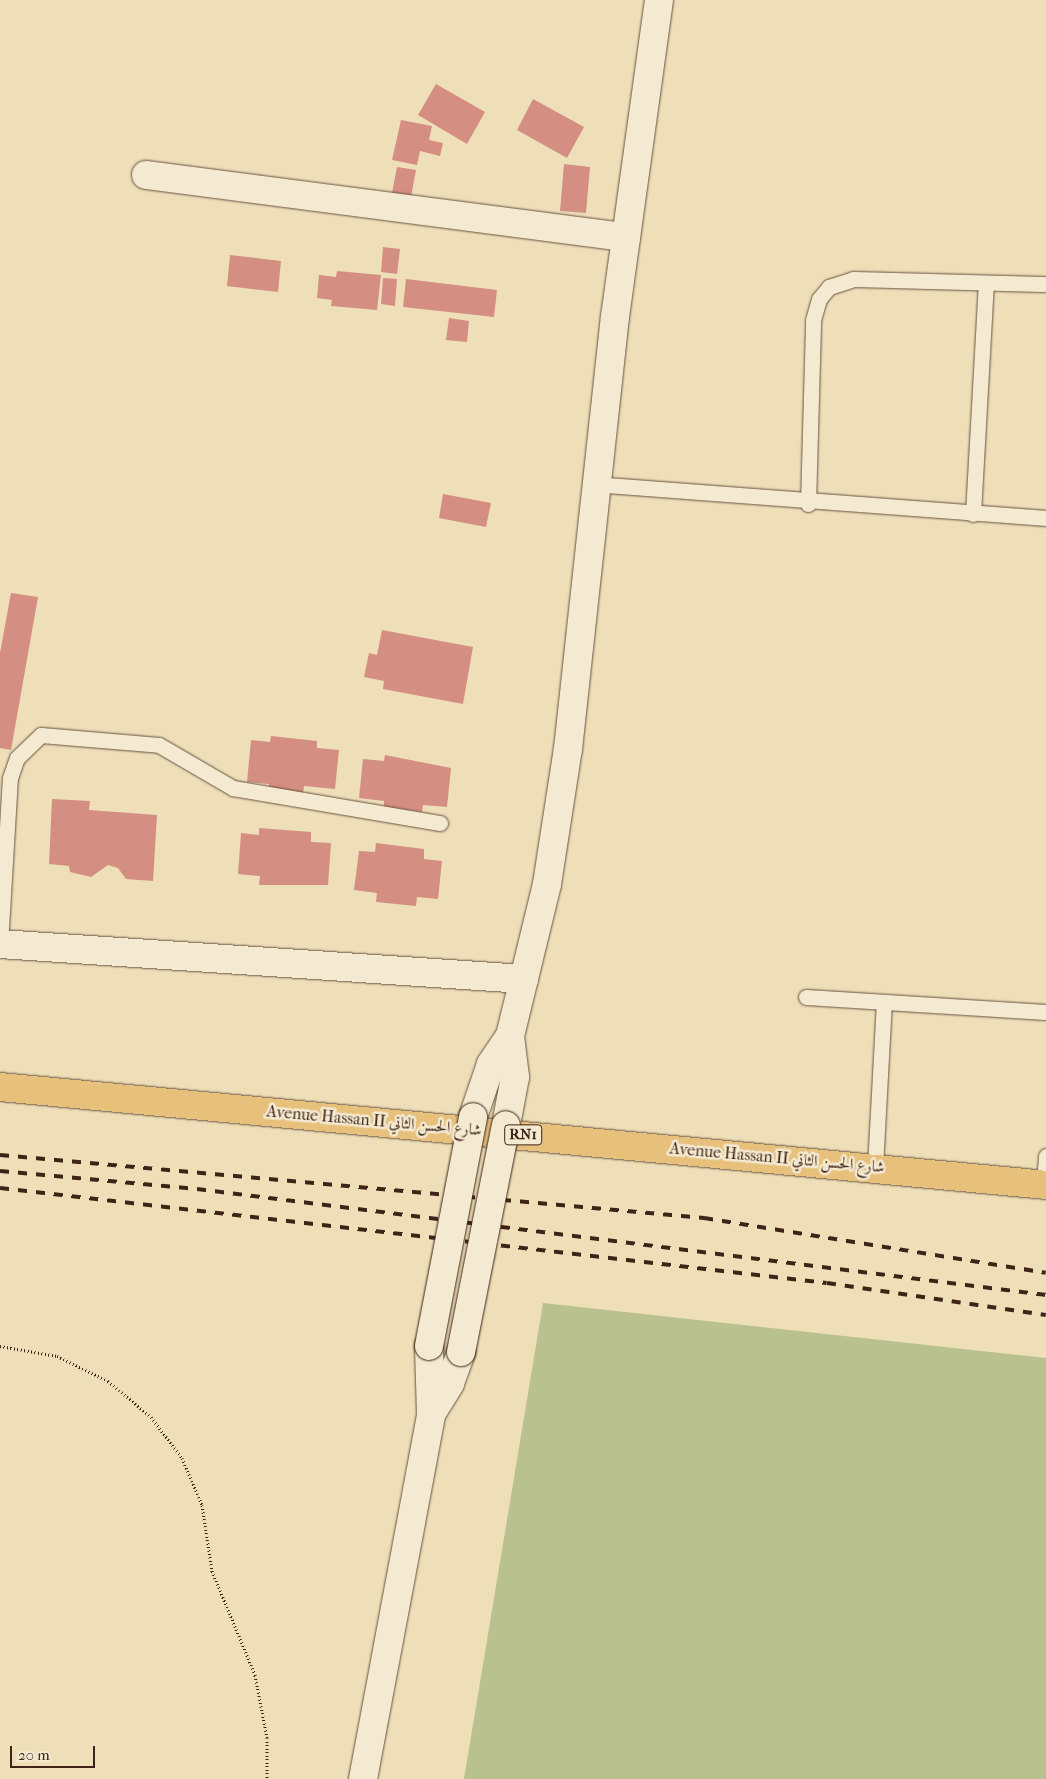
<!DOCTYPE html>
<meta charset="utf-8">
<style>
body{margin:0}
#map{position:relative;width:1046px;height:1779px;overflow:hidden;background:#eedfb9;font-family:"IM FELL French Canon",Amiri,serif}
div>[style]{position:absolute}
.green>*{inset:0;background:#b9c18f}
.building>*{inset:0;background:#d48e82}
.path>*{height:3px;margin-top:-1.5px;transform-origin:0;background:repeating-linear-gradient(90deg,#3e2316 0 1px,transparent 0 3.5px)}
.roads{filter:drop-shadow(0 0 1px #6a523f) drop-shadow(0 0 1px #6a523f)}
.lane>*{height:15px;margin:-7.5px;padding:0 7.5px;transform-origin:7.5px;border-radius:7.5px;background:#f4ead2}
.street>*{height:28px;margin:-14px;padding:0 14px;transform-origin:14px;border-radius:14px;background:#f4ead2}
.secondary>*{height:28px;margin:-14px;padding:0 14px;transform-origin:14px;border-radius:14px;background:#f4ead2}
.primary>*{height:28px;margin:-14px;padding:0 14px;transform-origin:14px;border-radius:14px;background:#e7c07c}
.rail>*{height:4px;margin-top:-2px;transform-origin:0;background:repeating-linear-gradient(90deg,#3e2316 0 9px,transparent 0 18px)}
.bridges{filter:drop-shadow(0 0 1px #3e2316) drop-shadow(0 0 1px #3e2316)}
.secondary-bridge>*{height:28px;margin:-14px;padding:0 14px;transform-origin:14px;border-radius:14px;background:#f4ead2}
span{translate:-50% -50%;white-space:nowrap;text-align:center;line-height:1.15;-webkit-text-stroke:5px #f4ead2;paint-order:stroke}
.shield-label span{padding:1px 4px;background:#f4ead2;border:1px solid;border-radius:4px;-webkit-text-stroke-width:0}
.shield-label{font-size:15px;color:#3e2316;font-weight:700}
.street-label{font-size:16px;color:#3e2316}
.scale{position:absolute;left:10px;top:1746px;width:85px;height:22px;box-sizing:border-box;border:2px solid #3e2316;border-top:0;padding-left:6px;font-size:15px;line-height:18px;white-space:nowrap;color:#3e2316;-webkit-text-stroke:4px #f4ead2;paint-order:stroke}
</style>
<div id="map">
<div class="green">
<i style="clip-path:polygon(543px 1303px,1046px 1358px,1046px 1779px,464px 1779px)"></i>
</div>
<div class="building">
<i style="clip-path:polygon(436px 84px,485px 112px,467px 144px,418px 115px)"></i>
<i style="clip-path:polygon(533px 99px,584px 127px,567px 158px,517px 130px)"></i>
<i style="clip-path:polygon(401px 120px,432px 126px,429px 140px,443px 143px,440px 156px,420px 151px,417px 165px,392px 160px)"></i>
<i style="clip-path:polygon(564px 164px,590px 167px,586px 213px,560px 211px)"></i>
<i style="clip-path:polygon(397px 167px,416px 170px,411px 197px,392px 193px)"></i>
<i style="clip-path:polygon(383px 247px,400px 249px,397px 274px,381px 272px)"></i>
<i style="clip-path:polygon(230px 255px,281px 261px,278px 292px,227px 286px)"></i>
<i style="clip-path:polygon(337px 271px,381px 275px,377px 310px,331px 306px,332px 300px,317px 298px,319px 275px,336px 277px)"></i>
<i style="clip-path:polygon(383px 278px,397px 279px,395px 306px,381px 304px)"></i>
<i style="clip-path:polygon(406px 279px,497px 290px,494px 317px,403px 307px)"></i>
<i style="clip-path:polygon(449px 318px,469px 321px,467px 342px,446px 340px)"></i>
<i style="clip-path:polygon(443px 494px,491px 503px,486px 527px,439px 518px)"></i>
<i style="clip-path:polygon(11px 593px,38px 597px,11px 750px,0 748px,0 653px)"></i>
<i style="clip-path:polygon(382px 630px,473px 647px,463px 704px,383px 689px,384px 681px,364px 677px,369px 653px,377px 655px)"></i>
<i style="clip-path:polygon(271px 736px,317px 741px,317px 748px,339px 750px,335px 789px,304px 786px,303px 794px,269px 790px,269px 784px,247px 782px,251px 740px,270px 742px)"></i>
<i style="clip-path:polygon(385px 755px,451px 768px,447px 807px,423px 805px,422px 812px,384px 807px,384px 801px,359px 798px,363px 759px,384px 761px)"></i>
<i style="clip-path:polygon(52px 799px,90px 801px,89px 810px,157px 815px,153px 881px,126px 879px,118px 868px,108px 865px,91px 877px,70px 872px,69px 866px,49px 864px)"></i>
<i style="clip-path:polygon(259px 828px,311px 832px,311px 842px,331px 843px,328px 885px,259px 885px,260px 876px,238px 874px,241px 833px,259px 835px)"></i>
<i style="clip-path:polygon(376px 843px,424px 849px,424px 859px,442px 861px,438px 899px,417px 897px,416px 906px,376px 902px,377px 893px,354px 890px,359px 851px,375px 852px)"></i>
</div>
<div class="path">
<i style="left:0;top:1346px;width:58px;rotate:10deg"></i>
<i style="left:57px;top:1356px;width:57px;rotate:26.1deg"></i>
<i style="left:108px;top:1381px;width:56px;rotate:39.9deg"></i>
<i style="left:151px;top:1417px;width:51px;rotate:52.9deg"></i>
<i style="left:182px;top:1458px;width:51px;rotate:66.9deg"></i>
<i style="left:202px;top:1505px;width:67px;rotate:81.4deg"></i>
<i style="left:212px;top:1571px;width:113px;rotate:67.5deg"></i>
<i style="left:255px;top:1675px;width:64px;rotate:79.2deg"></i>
<i style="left:267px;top:1738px;width:41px;rotate:90deg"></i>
</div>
<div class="roads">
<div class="lane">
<i style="left:594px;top:484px;width:453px;rotate:4.3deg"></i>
<i style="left:808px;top:504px;width:184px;rotate:-88.4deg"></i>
<i style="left:813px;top:320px;width:22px;rotate:-74deg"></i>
<i style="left:819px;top:299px;width:16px;rotate:-50deg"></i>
<i style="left:829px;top:287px;width:25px;rotate:-18deg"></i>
<i style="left:853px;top:279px;width:191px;rotate:1.5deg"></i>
<i style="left:973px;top:514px;width:230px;rotate:-86.8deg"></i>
<i style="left:0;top:945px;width:167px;rotate:-86.6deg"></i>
<i style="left:10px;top:778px;width:21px;rotate:-71deg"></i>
<i style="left:17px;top:758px;width:33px;rotate:-44deg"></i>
<i style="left:41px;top:735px;width:118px;rotate:4.8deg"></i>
<i style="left:159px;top:745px;width:86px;rotate:30.2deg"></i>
<i style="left:233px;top:788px;width:210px;rotate:9.6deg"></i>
<i style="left:806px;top:997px;width:240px;rotate:3.6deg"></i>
<i style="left:875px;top:1167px;width:165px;rotate:-86.9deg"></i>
<i style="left:1044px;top:1185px;width:29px;rotate:-86deg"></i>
</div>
<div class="street">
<i style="left:146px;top:175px;width:484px;rotate:7.4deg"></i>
<i style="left:0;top:944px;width:525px;rotate:3.82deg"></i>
</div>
<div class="secondary">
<i style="left:473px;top:1117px;width:56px;rotate:-71.2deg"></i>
<i style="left:491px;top:1064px;width:34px;rotate:-56deg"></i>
<i style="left:510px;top:1036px;width:156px;rotate:-76.3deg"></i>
<i style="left:547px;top:884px;width:137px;rotate:-81.2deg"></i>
<i style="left:568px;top:749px;width:435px;rotate:-83.8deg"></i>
<i style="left:615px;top:317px;width:320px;rotate:-82.1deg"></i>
<i style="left:506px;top:1125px;width:49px;rotate:-79.4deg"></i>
<i style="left:515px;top:1077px;width:41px;rotate:-97deg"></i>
<i style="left:431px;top:1414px;width:36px;rotate:-58deg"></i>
<i style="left:450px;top:1383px;width:33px;rotate:-70deg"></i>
<i style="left:363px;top:1779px;width:371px;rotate:-79.4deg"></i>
<i style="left:431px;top:1414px;width:68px;rotate:-91.7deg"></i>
</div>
<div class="primary">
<i style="left:0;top:1087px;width:1051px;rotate:5.35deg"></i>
</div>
</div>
<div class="rail">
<i style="left:0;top:1155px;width:707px;rotate:5.11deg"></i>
<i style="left:704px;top:1218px;width:346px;rotate:9.1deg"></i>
<i style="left:0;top:1171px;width:198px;rotate:5.2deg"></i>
<i style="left:197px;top:1189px;width:856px;rotate:7.12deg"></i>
<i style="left:0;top:1188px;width:832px;rotate:6.55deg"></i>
<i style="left:827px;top:1283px;width:221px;rotate:8.3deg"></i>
</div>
<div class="bridges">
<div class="secondary-bridge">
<i style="left:429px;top:1346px;width:233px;rotate:-79.1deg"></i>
<i style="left:461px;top:1352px;width:231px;rotate:-78.8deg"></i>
</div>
</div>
<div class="shield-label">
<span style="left:523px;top:1135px">RN1</span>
</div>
<div class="street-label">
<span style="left:374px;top:1121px;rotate:5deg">Avenue Hassan II شارع الحسن الثاني</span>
<span style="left:777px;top:1158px;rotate:5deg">Avenue Hassan II شارع الحسن الثاني</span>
</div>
<div class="scale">20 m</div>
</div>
